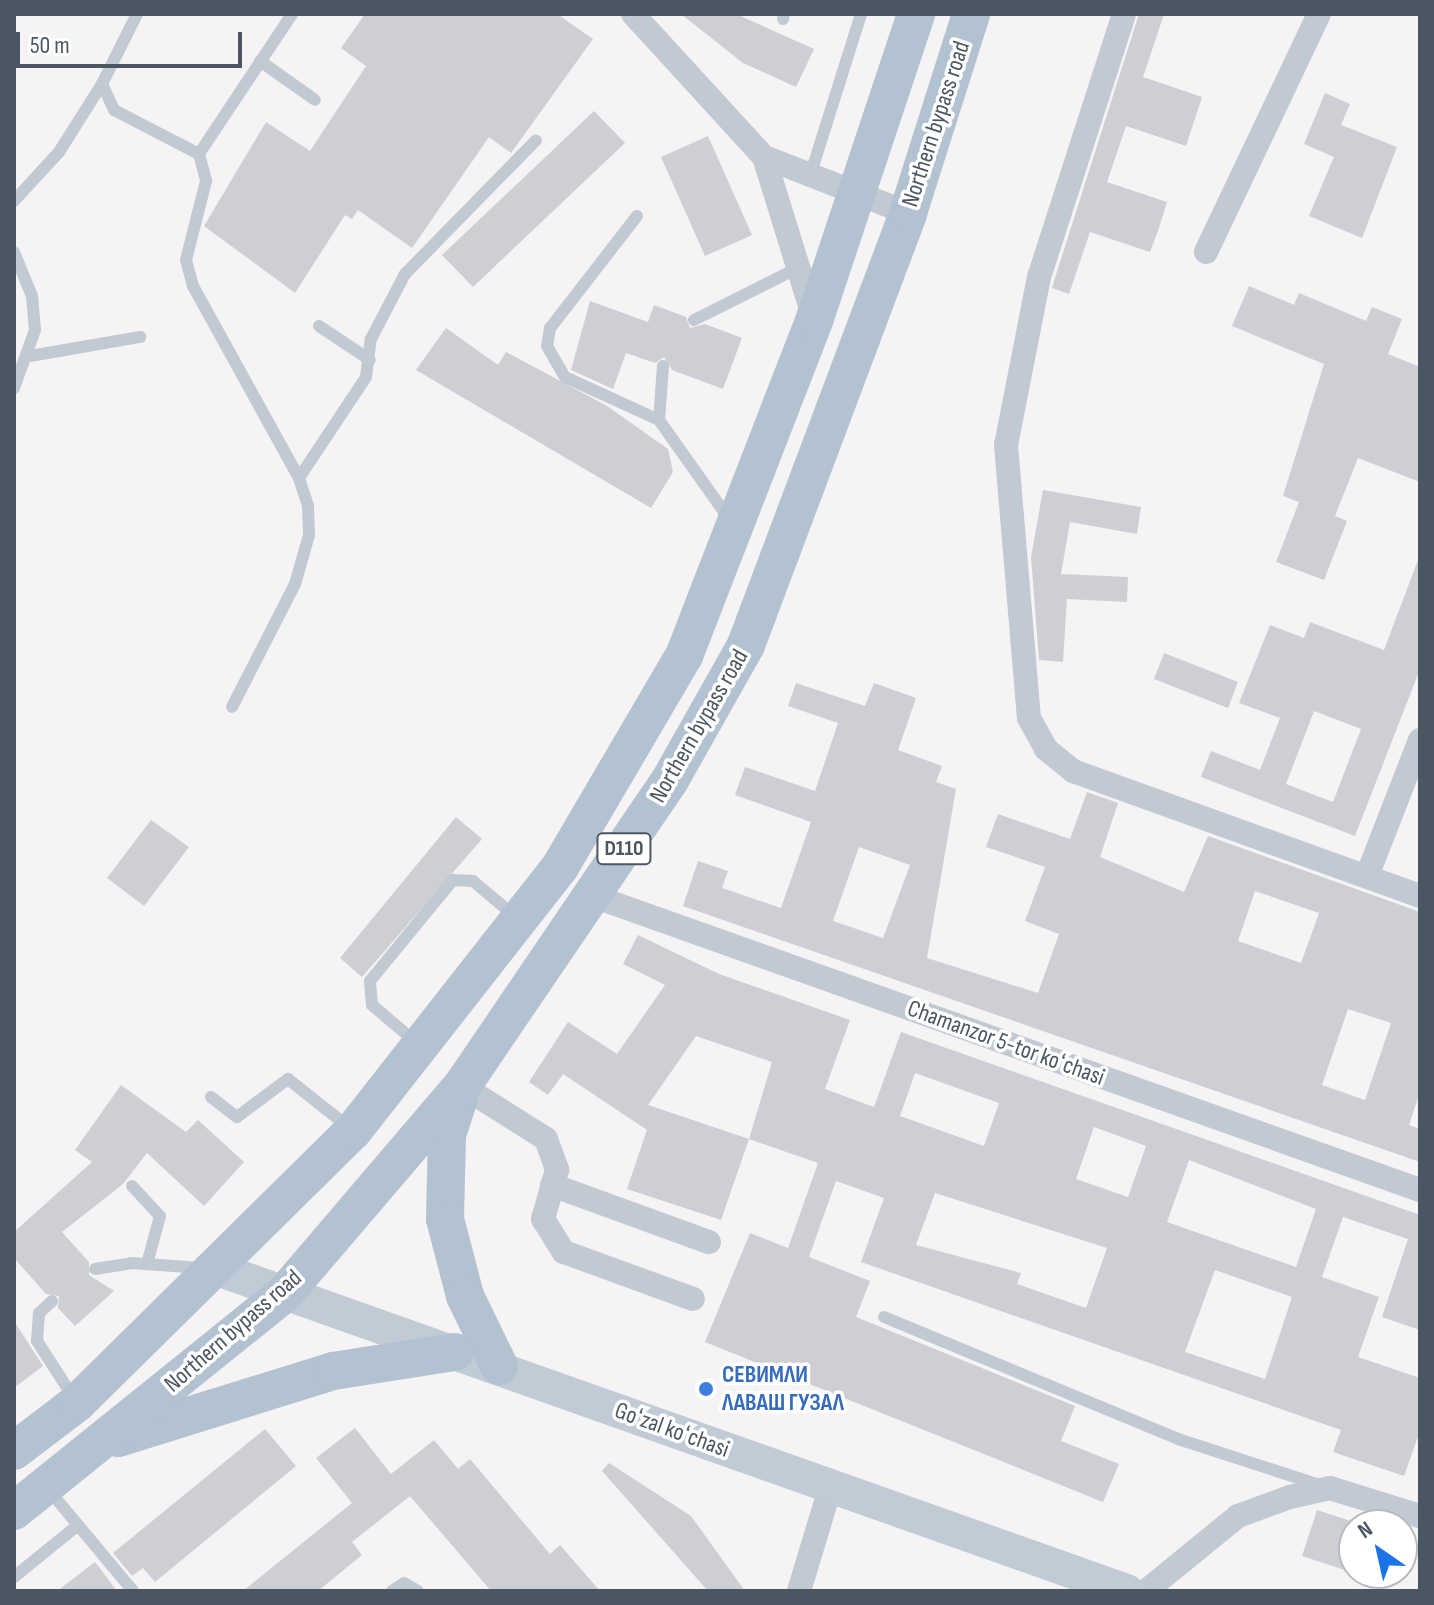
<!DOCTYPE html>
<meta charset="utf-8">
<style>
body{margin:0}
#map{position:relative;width:1434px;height:1605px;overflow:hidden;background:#f5f3f3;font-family:"Sofia Sans Condensed",sans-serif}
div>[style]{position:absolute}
.building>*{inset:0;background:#cdcfd5}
.lane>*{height:12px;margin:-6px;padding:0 6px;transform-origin:6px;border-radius:6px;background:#c1cad2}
.street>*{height:24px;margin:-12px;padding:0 12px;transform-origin:12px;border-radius:12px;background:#c1cad2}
.secondary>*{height:34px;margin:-17px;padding:0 17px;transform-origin:17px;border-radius:17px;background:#c1cbd6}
.primary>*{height:38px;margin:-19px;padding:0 19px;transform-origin:19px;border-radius:19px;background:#b3c2d1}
.dots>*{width:22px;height:22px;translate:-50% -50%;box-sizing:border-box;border:4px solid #fff;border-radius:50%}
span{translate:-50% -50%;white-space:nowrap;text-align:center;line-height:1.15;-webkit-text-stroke:7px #fff;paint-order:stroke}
.shield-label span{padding:2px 6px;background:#fff;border:2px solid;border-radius:6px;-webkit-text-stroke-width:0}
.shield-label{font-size:22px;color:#4a5661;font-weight:700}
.street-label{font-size:24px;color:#4a5661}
.shop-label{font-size:24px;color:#366cbe;font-weight:700}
.left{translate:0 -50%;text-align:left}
.frame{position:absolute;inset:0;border:16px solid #4a5661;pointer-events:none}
.north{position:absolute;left:1338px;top:1509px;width:80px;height:80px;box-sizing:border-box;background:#fff;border:2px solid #b7bbc0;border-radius:50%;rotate:326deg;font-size:22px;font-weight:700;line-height:32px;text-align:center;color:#4a5661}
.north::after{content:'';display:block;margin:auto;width:28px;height:36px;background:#1a73e8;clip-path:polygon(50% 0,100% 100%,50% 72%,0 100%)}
.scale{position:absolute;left:16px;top:32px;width:226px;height:36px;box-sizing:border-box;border:4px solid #4a5661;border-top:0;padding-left:10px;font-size:24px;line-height:28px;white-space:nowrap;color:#4a5661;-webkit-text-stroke:6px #fff;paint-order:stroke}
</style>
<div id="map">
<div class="building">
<i style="clip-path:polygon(365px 14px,557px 14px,593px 39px,511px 153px,489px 137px,412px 248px,358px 210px,352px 219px,345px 215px,295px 293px,204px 226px,266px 122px,310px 151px,366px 66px,341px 48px)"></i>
<i style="clip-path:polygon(681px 14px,736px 14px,814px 49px,796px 87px,743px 63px)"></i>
<i style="clip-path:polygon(1139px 14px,1164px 14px,1143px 77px,1202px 97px,1186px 146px,1126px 126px,1107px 182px,1167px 202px,1159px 228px,1150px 252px,1090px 232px,1069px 294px,1052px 288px,1054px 281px)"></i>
<i style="clip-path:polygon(1325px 93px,1350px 104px,1341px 125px,1397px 147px,1362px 238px,1309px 216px,1334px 157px,1304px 144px)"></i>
<i style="clip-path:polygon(594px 111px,625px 143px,473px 287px,442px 255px)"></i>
<i style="clip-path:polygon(708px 136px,752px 235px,705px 256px,661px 157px)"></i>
<i style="clip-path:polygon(1249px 286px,1294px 305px,1299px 293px,1366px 321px,1372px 307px,1402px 319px,1388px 354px,1420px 367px,1420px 482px,1358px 458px,1335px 516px,1347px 521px,1324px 580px,1276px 562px,1299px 502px,1283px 496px,1324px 364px,1232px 326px)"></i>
<i style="clip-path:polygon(590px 301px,648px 322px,654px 305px,686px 317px,690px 328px,705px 324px,742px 338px,723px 389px,672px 370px,664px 357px,655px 363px,626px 353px,613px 389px,571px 370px)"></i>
<i style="clip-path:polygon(446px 328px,498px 365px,506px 352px,607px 406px,668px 449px,673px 472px,651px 508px,416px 370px)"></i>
<i style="clip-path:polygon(1043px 490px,1141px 507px,1137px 534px,1070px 522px,1061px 574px,1128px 577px,1127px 602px,1067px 599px,1063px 662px,1039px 660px,1031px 557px)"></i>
<i style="clip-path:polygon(evenodd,1418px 560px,1420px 669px,1355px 836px,1201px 777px,1211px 751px,1260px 770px,1280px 718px,1239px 703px,1270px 625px,1304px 638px,1310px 622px,1384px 650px,1418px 560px,1314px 711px,1361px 729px,1333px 802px,1286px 784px,1314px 711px)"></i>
<i style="clip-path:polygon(1164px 653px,1238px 682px,1228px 708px,1154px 679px)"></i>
<i style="clip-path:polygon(evenodd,796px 683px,865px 706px,874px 683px,916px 698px,898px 750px,942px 766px,936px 782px,956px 789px,927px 958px,1038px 993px,1059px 934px,1025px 921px,1045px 867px,986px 847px,998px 814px,1070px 839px,1087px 792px,1118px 803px,1100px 857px,1184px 892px,1208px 836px,1420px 912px,1420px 1092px,1409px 1125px,1420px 1129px,1420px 1162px,683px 906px,698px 861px,728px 871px,722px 888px,781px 908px,811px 822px,735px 795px,745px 767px,815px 791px,838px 723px,788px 706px,796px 683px,859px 847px,910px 865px,883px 938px,833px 921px,859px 847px,796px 683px,1255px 891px,1319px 913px,1301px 963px,1238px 941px,1255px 891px,796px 683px,1348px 1009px,1391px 1023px,1365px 1100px,1322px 1085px,1348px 1009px)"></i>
<i style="clip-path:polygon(456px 817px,482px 839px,362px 977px,340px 958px)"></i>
<i style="clip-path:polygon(151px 820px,189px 847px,144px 906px,107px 878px)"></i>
<i style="clip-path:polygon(evenodd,638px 935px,719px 974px,850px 1020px,825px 1089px,874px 1107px,901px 1032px,1420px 1215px,1420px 1330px,1382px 1317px,1408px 1239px,1343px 1217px,1322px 1277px,1379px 1297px,1358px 1357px,1420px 1378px,1420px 1431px,1404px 1476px,1333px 1452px,1341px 1430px,861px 1262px,884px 1198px,836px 1181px,809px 1257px,870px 1281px,856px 1317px,1075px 1406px,1061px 1441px,1119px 1464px,1103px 1502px,705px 1342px,750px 1233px,788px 1248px,818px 1163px,749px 1139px,721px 1220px,627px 1189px,647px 1130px,563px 1074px,548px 1095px,529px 1082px,568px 1022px,617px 1054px,665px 985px,623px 964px,638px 935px,696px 1036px,772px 1062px,749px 1139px,648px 1105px,696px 1036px,638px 935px,915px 1073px,999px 1103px,984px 1146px,900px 1116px,915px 1073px,638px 935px,1094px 1127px,1146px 1146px,1128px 1197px,1076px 1179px,1094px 1127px,638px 935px,1189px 1160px,1316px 1209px,1296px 1267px,1167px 1222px,1189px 1160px,638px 935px,935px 1193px,1107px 1248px,1086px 1308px,1017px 1284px,1021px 1273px,916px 1245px,935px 1193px,638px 935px,1215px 1270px,1292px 1297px,1265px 1379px,1185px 1352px,1215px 1270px)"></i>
<i style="clip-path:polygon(121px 1085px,186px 1132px,198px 1120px,244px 1162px,204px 1206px,147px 1153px,123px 1184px,62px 1232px,89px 1262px,89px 1275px,114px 1291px,75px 1326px,58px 1308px,59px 1296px,46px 1294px,14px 1258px,14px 1232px,92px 1162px,75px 1150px)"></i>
<i style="clip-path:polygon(14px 1321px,43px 1366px,14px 1388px)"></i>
<i style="clip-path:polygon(355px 1428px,391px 1474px,434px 1440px,458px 1469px,470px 1459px,550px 1554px,560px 1545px,600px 1591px,491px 1591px,410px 1496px,352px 1542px,362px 1555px,318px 1591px,243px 1591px,352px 1503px,316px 1458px)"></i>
<i style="clip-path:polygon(265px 1429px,296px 1466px,155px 1582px,143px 1568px,132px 1576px,113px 1553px)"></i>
<i style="clip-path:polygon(609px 1463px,691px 1516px,745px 1591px,708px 1591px,602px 1471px)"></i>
<i style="clip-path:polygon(1317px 1510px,1354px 1522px,1354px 1573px,1302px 1556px)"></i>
<i style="clip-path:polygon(95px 1562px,117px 1591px,57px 1591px)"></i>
</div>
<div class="lane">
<i style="left:137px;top:14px;width:78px;rotate:116.6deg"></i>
<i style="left:102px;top:84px;width:29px;rotate:65deg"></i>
<i style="left:114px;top:110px;width:96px;rotate:27.4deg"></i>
<i style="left:199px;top:154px;width:28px;rotate:75deg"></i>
<i style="left:206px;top:181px;width:81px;rotate:104.2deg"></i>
<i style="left:186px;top:260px;width:27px;rotate:75deg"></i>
<i style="left:193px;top:286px;width:219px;rotate:61.1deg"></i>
<i style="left:299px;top:478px;width:29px;rotate:72deg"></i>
<i style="left:308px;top:506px;width:29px;rotate:88deg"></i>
<i style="left:309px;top:535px;width:51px;rotate:105.9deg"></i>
<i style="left:295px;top:584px;width:138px;rotate:117.1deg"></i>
<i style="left:783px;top:19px;width:5px;rotate:-79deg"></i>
<i style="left:260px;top:61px;width:67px;rotate:35.3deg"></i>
<i style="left:199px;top:154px;width:168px;rotate:-56.4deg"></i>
<i style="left:810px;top:176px;width:170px;rotate:-72.5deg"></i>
<i style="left:14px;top:201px;width:67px;rotate:-47.4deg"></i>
<i style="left:59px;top:152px;width:80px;rotate:-57.7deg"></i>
<i style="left:637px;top:216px;width:142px;rotate:127.8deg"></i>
<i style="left:550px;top:328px;width:18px;rotate:99deg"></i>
<i style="left:547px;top:346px;width:36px;rotate:60deg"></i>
<i style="left:565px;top:377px;width:103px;rotate:24.6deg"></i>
<i style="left:14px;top:252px;width:48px;rotate:67.8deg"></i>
<i style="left:32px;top:296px;width:34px;rotate:85deg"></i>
<i style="left:35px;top:330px;width:62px;rotate:109.9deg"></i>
<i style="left:694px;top:320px;width:119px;rotate:-26.6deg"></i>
<i style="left:319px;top:326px;width:61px;rotate:33.7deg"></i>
<i style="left:30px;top:356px;width:112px;rotate:-9.8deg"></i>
<i style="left:663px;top:366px;width:54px;rotate:94.2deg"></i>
<i style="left:659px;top:420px;width:121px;rotate:54.7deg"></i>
<i style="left:299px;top:478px;width:121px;rotate:-56.4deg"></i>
<i style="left:366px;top:377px;width:38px;rotate:-83deg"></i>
<i style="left:371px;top:339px;width:73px;rotate:-62.4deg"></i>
<i style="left:405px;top:274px;width:187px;rotate:-45.6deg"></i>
<i style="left:418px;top:1044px;width:60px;rotate:-139.7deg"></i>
<i style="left:372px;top:1005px;width:24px;rotate:-95deg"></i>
<i style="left:370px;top:981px;width:131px;rotate:-50.6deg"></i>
<i style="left:453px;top:880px;width:20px;rotate:3deg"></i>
<i style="left:473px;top:881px;width:57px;rotate:40.1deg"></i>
<i style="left:211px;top:1097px;width:33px;rotate:38deg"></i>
<i style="left:237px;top:1117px;width:64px;rotate:-36.7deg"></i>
<i style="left:288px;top:1079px;width:80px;rotate:38.4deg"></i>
<i style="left:132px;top:1186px;width:41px;rotate:47deg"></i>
<i style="left:160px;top:1216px;width:50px;rotate:105.2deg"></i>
<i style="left:95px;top:1269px;width:36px;rotate:-9deg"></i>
<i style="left:131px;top:1263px;width:71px;rotate:4deg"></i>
<i style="left:52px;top:1301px;width:18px;rotate:137deg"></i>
<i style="left:39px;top:1313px;width:28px;rotate:94deg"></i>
<i style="left:37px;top:1341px;width:70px;rotate:57.2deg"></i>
<i style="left:884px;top:1317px;width:318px;rotate:22.5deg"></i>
<i style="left:1178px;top:1439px;width:152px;rotate:18deg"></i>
<i style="left:48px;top:1489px;width:133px;rotate:50.2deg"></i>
<i style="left:14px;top:1577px;width:82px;rotate:-39.1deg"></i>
<i style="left:392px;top:1591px;width:14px;rotate:-34deg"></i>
<i style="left:404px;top:1583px;width:16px;rotate:30deg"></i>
</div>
<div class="street">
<i style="left:633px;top:14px;width:194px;rotate:47.5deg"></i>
<i style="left:764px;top:157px;width:155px;rotate:21.3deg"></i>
<i style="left:1124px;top:14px;width:276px;rotate:107.9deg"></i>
<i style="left:1039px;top:277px;width:171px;rotate:101.1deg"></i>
<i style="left:1006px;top:445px;width:274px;rotate:85.2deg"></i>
<i style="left:1029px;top:718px;width:35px;rotate:61deg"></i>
<i style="left:1046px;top:749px;width:35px;rotate:39deg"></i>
<i style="left:1073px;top:771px;width:369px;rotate:19.8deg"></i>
<i style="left:764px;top:157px;width:170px;rotate:72.8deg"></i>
<i style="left:1206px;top:252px;width:263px;rotate:-64.6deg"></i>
<i style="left:1367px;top:876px;width:146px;rotate:-68.7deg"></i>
<i style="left:593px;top:896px;width:878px;rotate:19.57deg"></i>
<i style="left:462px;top:1086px;width:99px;rotate:32.2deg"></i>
<i style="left:546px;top:1139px;width:33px;rotate:70deg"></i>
<i style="left:557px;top:1170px;width:51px;rotate:105.9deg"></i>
<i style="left:543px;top:1219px;width:39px;rotate:58deg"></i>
<i style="left:564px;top:1252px;width:137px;rotate:20deg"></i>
<i style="left:552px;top:1185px;width:167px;rotate:20deg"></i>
<i style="left:799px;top:1591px;width:108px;rotate:-73.2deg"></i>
<i style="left:1146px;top:1591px;width:119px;rotate:-39.2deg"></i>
<i style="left:1238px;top:1516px;width:55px;rotate:-20.1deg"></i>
<i style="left:1290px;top:1497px;width:41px;rotate:-12.7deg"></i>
<i style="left:1330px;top:1488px;width:94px;rotate:17.3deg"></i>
</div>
<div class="secondary">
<i style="left:217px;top:1269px;width:965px;rotate:19.49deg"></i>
</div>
<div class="primary">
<i style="left:459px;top:1098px;width:40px;rotate:108deg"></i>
<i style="left:447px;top:1136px;width:83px;rotate:91.4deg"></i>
<i style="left:445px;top:1219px;width:80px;rotate:75.4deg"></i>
<i style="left:465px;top:1296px;width:78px;rotate:64.1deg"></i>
<i style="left:118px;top:1438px;width:225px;rotate:-17.3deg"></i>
<i style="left:333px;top:1371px;width:123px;rotate:-8.9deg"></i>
<i style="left:14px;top:1451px;width:79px;rotate:-37.3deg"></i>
<i style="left:77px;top:1403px;width:388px;rotate:-44.6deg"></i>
<i style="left:353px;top:1131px;width:335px;rotate:-51.9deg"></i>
<i style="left:560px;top:867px;width:245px;rotate:-59.6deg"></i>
<i style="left:684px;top:656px;width:359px;rotate:-68.8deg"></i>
<i style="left:814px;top:321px;width:324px;rotate:-71.6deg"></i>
<i style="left:14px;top:1511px;width:348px;rotate:-38.8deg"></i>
<i style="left:285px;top:1293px;width:272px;rotate:-49.5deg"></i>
<i style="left:462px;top:1086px;width:370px;rotate:-55.8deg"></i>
<i style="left:670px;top:780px;width:155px;rotate:-60.6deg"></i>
<i style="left:746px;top:645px;width:461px;rotate:-69.4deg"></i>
<i style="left:908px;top:213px;width:209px;rotate:-72.4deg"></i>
</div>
<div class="dots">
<i style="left:706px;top:1389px;background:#3f7fe0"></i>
</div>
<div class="shield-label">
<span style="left:624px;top:849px">D110</span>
</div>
<div class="street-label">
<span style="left:936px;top:124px;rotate:-72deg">Northern bypass road</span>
<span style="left:699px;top:726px;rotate:-60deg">Northern bypass road</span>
<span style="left:1006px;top:1043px;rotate:20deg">Chamanzor 5-tor koʻchasi</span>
<span style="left:233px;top:1331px;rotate:-41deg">Northern bypass road</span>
<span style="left:672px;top:1430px;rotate:20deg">Goʻzal koʻchasi</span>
</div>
<div class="shop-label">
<span class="left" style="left:722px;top:1389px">СЕВИМЛИ<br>ЛАВАШ ГУЗАЛ</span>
</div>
<div class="frame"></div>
<div class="north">N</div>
<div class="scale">50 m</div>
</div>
